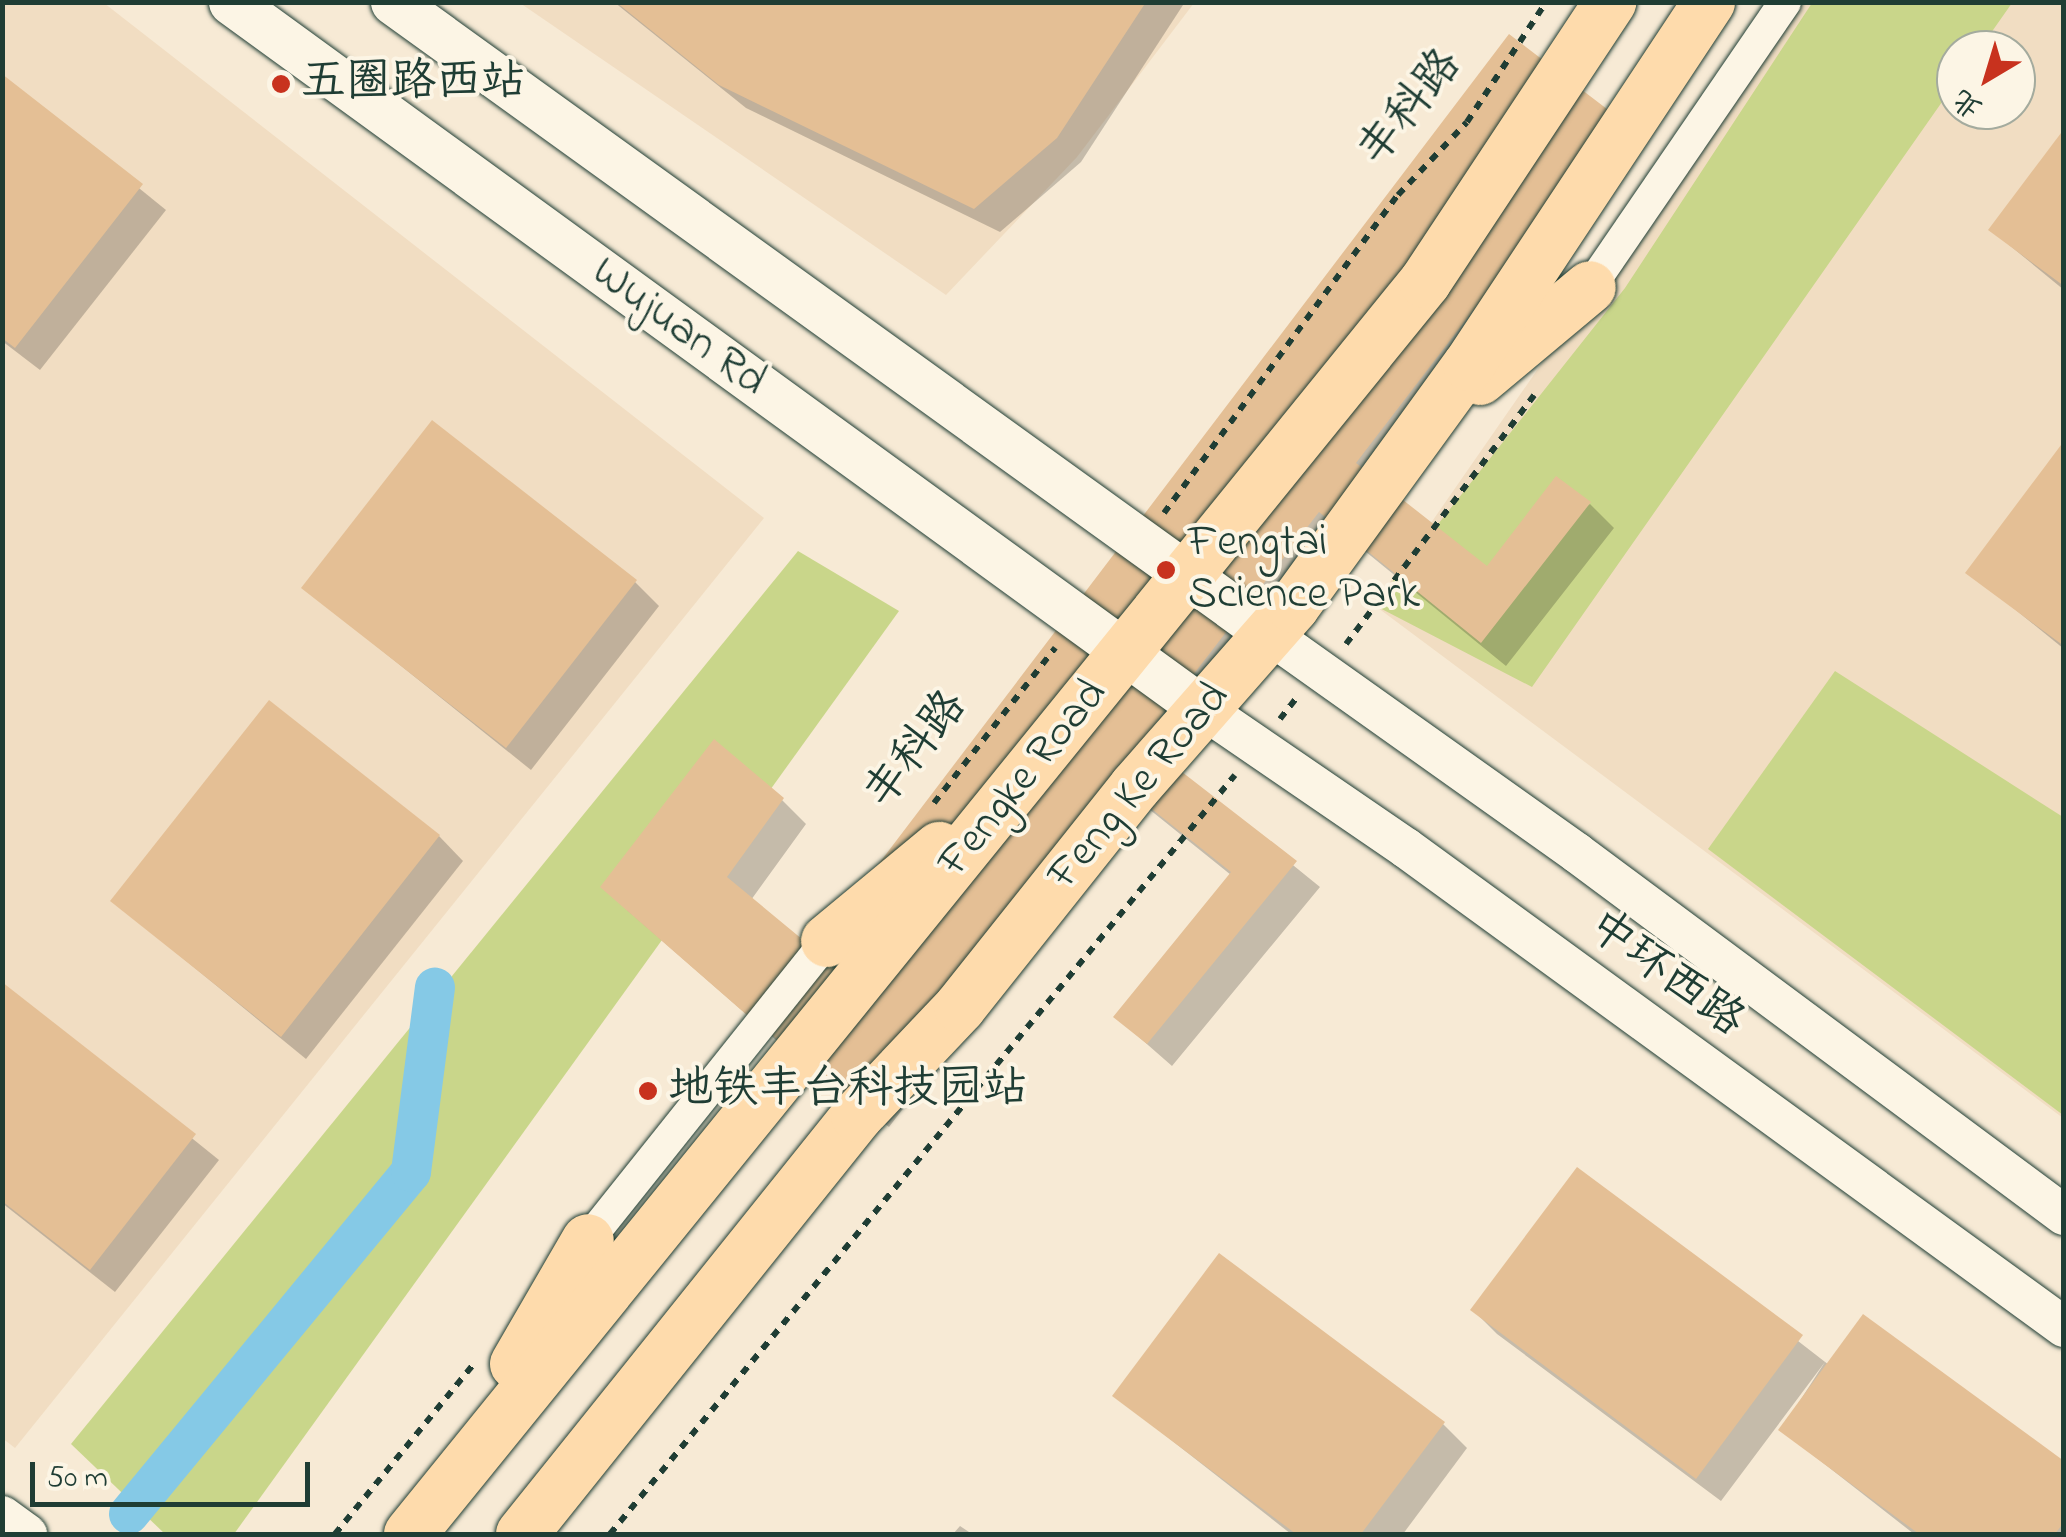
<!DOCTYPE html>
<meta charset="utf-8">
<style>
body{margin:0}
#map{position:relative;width:2066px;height:1537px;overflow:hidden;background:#f7ead5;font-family:"Indie Flower","LXGW WenKai TC",sans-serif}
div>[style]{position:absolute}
.built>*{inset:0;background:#f1ddc2}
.green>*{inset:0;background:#c9d68a}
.shadow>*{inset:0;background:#0003}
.canal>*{height:40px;margin:-20px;padding:0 20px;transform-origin:20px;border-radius:20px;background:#85c9e6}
.building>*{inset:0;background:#e4bf95}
.path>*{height:6px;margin-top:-3px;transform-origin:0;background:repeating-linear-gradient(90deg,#1f3d34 0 8px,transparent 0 16px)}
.roads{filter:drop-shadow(0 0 2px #1f3d34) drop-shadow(0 0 2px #1f3d34)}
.minor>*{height:32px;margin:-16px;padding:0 16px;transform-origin:16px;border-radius:16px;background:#fcf5e5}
.tertiary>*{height:40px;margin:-20px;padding:0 20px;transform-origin:20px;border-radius:20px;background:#fcf5e5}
.secondary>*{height:45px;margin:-22.5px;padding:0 22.5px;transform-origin:22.5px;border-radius:22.5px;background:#fcf5e5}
.primary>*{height:52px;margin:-26px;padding:0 26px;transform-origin:26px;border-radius:26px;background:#fedbac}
.dots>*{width:28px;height:28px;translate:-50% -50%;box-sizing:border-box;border:5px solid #fcf5e5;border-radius:50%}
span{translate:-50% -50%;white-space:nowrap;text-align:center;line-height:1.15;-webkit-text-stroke:8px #fcf5e5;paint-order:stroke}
.poi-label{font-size:45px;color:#1f3d34}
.left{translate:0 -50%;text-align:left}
.street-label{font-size:45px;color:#1f3d34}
.frame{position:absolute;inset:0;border:5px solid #1f3d34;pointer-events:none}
.north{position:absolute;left:1936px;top:30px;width:100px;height:100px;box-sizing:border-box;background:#fcf5e5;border:2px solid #a4ab9e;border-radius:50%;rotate:218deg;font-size:28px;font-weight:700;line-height:40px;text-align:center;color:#1f3d34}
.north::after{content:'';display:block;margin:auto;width:35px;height:45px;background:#c8321e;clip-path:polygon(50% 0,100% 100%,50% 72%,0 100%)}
.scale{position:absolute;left:30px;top:1462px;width:280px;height:45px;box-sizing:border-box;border:5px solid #1f3d34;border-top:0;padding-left:12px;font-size:30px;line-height:35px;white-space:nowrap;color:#1f3d34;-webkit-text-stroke:8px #fcf5e5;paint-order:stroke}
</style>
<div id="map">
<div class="built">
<i style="clip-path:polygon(2px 3px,104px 3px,764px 518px,15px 1448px,2px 1438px)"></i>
<i style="clip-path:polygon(520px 3px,1194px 3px,1077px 157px,946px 295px)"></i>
<i style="clip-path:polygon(evenodd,1792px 3px,2063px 3px,2063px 1118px,1374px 605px,1792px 3px,1956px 50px,2016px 50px,2016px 110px,1956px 110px,1956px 50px)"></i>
</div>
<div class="green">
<i style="clip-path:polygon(1812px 3px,2012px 3px,1979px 50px,1956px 50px,1956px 82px,1532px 687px,1374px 605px,1625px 288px)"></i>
<i style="clip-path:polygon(798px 551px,899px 611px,234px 1534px,165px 1534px,71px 1444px)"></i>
<i style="clip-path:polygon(1835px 671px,2063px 817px,2063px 1115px,1708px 849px)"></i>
</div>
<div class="shadow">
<i style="clip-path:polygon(614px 2px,1185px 2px,1081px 162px,1000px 232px,746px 108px)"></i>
<i style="clip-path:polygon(2px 77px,166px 210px,40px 370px,2px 341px)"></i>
<i style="clip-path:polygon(1619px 121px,1381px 486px,1488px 570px,1590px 504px,1614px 528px,1506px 666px,1344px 534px,1168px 764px,1320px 887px,1172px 1066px,1116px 1017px,1231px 875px,1139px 801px,889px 1127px,784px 1047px,627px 910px,782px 800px,806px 824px,751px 900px,814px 952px)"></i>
<i style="clip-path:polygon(2064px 133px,2064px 290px,1991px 230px)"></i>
<i style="clip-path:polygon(2064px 446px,2064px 649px,1969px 572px)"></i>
<i style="clip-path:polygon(635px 582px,659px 606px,531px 770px,304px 588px)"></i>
<i style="clip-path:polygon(439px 836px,463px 861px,306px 1059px,113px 901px)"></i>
<i style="clip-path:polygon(2px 985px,219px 1160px,115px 1292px,2px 1203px)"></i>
<i style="clip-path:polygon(1578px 1170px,1829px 1365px,2064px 1465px,2064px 1534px,1914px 1534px,1781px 1430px,1825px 1362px,1721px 1501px,1497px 1334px,1473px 1310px)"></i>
<i style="clip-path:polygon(1115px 1396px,1443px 1424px,1467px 1448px,1403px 1534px,1291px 1534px)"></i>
<i style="clip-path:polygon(960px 1526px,972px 1534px,953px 1534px)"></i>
</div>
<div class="canal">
<i style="left:129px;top:1514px;width:443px;rotate:-50.5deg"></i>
<i style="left:411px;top:1172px;width:186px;rotate:-82.6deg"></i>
</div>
<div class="building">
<i style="clip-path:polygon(616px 2px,1146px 2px,1057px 138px,974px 209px,719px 85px)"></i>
<i style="clip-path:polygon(1509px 34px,1620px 119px,1356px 463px,1487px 566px,1556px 476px,1591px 502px,1481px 643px,1319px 512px,1142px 741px,1297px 861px,1147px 1044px,1113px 1017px,1231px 872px,1114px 779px,863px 1105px,756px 1023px,600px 887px,714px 739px,784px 798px,727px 877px,814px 949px)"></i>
<i style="clip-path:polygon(2px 74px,143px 184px,15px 348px,2px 338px)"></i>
<i style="clip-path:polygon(2064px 129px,2064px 286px,1988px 230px)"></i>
<i style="clip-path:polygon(432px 420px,637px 580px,506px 748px,301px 588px)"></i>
<i style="clip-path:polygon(2064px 441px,2064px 646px,1965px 573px)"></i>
<i style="clip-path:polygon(269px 700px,440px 835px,281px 1037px,110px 901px)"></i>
<i style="clip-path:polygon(2px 982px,196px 1134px,90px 1270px,2px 1201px)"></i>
<i style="clip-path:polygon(1577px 1167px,1803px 1335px,1696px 1479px,1470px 1310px)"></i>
<i style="clip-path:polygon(1219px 1253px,1445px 1422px,1361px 1534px,1296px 1534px,1112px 1396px)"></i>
<i style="clip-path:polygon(1863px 1314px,2064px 1461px,2064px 1522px,2055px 1534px,1919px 1534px,1778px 1430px)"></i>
</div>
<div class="path">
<i style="left:1164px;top:513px;width:395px;rotate:-53.7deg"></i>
<i style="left:1398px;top:195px;width:100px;rotate:-46.6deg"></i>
<i style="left:1467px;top:122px;width:144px;rotate:-56.6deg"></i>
<i style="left:1346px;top:644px;width:312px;rotate:-52.9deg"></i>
<i style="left:1280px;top:719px;width:28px;rotate:-52deg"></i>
<i style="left:934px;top:803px;width:197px;rotate:-52deg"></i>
<i style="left:335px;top:1534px;width:218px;rotate:-50.8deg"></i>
<i style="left:610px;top:1534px;width:983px;rotate:-50.53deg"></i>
</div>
<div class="roads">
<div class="minor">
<i style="left:1590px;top:287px;width:345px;rotate:-55.6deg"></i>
<i style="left:588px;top:1240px;width:383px;rotate:-51.4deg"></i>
</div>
<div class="tertiary">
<i style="left:1269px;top:634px;width:378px;rotate:35.4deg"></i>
<i style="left:1577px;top:853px;width:607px;rotate:36.62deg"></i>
<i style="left:1203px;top:709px;width:246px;rotate:34.4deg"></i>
<i style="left:1406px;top:848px;width:814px;rotate:36.05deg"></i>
<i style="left:2px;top:1516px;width:31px;rotate:36deg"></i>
</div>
<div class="secondary">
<i style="left:231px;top:2px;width:1202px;rotate:36.03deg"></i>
<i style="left:393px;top:2px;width:1080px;rotate:35.81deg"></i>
</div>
<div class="primary">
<i style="left:1480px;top:379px;width:143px;rotate:-39.9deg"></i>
<i style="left:827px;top:941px;width:146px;rotate:-39.7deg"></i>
<i style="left:516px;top:1364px;width:143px;rotate:-59.9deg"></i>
<i style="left:410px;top:1534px;width:1612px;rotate:-50.97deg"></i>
<i style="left:1425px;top:282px;width:336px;rotate:-56.5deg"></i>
<i style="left:522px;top:1534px;width:536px;rotate:-51.29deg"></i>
<i style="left:857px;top:1116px;width:150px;rotate:-46.6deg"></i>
<i style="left:960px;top:1007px;width:281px;rotate:-51.5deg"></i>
<i style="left:1135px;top:787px;width:240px;rotate:-48.7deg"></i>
<i style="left:1293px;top:607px;width:299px;rotate:-54deg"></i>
<i style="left:1469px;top:365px;width:435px;rotate:-56.5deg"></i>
</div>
</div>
<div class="dots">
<i style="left:281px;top:84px;background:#c8321e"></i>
<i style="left:1166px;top:570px;background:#c8321e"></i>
<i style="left:648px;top:1091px;background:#c8321e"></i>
</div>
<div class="poi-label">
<span class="left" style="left:301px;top:84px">五圈路西站</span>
<span class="left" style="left:1188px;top:570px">Fengtai<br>Science Park</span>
<span class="left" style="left:668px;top:1091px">地铁丰台科技园站</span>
</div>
<div class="street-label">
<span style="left:1411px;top:109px;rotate:-51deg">丰科路</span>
<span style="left:678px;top:328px;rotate:36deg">Wujuan Rd</span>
<span style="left:917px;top:751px;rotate:-52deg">丰科路</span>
<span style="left:1024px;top:779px;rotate:-51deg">Fengke Road</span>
<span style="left:1140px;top:787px;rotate:-50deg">Feng Ke Road</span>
<span style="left:1665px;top:975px;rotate:36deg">中环西路</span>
</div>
<div class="frame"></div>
<div class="north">北</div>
<div class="scale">50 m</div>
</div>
